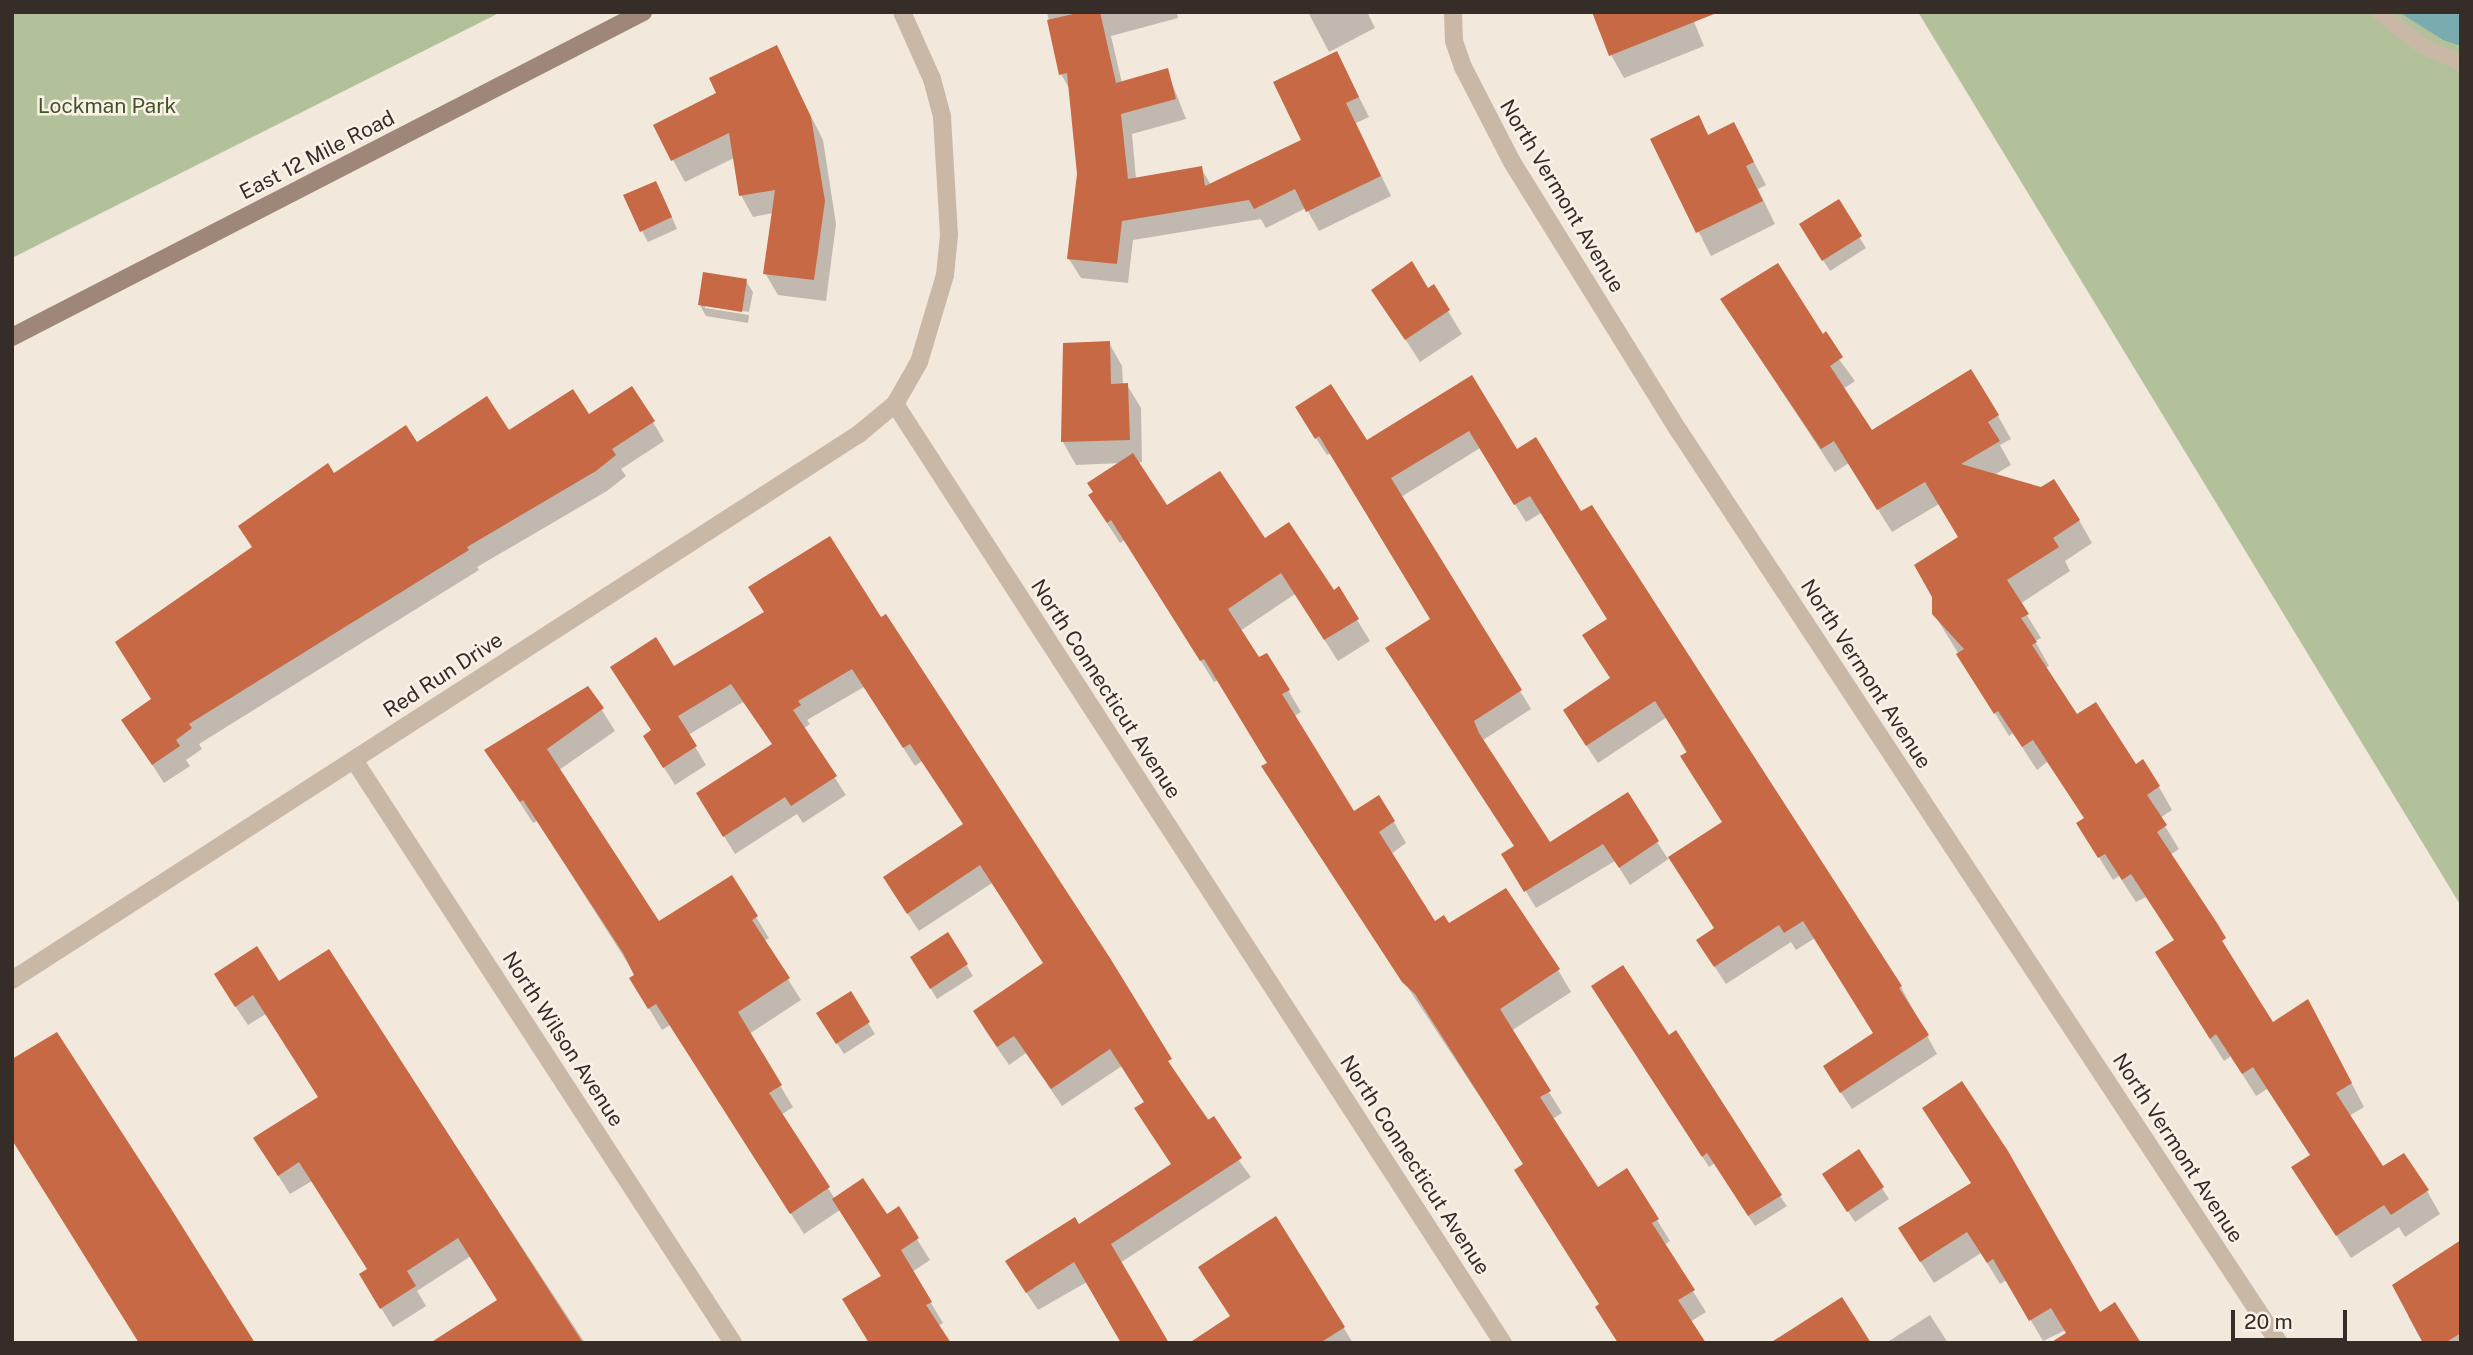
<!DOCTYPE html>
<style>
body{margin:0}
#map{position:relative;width:2473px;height:1355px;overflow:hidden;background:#f2e8db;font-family:"Public Sans",sans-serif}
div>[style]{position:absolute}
.green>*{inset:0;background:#b3c19b}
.water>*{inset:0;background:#7aabaf}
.shadow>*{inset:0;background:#0003}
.building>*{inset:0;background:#c76944}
.service>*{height:16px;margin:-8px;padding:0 8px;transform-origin:8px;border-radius:8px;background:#cab8a7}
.minor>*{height:18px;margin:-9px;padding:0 9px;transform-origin:9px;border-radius:9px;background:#cab8a7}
.secondary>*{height:18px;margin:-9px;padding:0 9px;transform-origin:9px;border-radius:9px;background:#9e8778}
span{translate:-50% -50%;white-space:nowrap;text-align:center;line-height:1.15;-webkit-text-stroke:5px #faf2e8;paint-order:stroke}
.park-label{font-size:21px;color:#44552b}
.street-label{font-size:21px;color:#372d28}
.frame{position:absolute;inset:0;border:14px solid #372d28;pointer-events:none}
.scale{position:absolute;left:2231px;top:1310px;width:116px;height:32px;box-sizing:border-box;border:4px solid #372d28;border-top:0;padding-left:9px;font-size:21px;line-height:24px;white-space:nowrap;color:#372d28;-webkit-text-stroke:5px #faf2e8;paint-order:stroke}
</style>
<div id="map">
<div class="green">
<i style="clip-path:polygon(12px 12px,501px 12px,12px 258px)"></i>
<i style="clip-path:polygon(1918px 12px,2461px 12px,2461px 906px)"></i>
</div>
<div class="water">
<i style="clip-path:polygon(2399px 12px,2461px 12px,2461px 46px,2443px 40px)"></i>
</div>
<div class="shadow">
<i style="clip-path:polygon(1047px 12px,1177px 12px,1178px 18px,1111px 36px,1122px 83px,1167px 70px,1186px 119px,1132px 134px,1136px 179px,1201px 168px,1211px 185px,1303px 141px,1347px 73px,1369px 117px,1356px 123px,1391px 196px,1319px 231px,1306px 208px,1266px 228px,1261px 219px,1133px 240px,1128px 283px,1081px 278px,1069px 259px,1079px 174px,1070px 90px,1061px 74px)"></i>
<i style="clip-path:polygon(1308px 12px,1367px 12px,1375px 28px,1329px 52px)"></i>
<i style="clip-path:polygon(1690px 12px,1704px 46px,1624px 78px,1611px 55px)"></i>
<i style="clip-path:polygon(776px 47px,823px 140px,836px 224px,826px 301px,778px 295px,765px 273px,773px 213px,753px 217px,741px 195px,734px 158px,685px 182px,673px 160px,718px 94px)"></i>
<i style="clip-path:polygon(1698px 117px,1709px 136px,1734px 124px,1766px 185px,1758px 189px,1775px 224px,1711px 256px,1652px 140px)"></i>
<i style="clip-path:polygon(662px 194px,677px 229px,648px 242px,642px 231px)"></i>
<i style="clip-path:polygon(1838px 202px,1866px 248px,1830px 271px,1801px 225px)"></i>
<i style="clip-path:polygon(746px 281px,753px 292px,749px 312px,705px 305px,705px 308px,749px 315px,748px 323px,706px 316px,700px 305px)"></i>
<i style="clip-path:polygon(1374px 291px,1427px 291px,1448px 311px,1462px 334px,1420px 362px)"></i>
<i style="clip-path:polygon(1736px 322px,1822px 336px,1855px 381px,1843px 389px,1872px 433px,1998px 416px,2011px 439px,2000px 445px,2011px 465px,1994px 475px,2079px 520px,2092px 543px,2065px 561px,2070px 571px,2020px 604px,2041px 638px,2035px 641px,2049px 666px,2045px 668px,2077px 716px,2135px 766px,2142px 762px,2159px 787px,2172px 810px,2160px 818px,2179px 849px,2170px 855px,2273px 1024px,2321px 1025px,2364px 1107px,2349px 1116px,2383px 1168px,2427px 1191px,2440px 1214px,2405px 1237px,2399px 1227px,2351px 1258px,2307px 1190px,2311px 1156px,2267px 1089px,2256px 1096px,2231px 1056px,2224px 1061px,2170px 976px,2175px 941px,2146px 897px,2136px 902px,2119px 876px,2113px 880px,2092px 846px,2085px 819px,2047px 762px,2037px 770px,2013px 733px,2009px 736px,1934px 614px,1960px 537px,1939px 504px,1892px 532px,1849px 463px,1835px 472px)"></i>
<i style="clip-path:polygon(1109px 343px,1122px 366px,1123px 385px,1127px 385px,1141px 408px,1142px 462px,1137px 463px,1167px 508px,1265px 540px,1333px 592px,1357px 620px,1370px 641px,1338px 661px,1295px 594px,1240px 631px,1258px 660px,1288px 690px,1301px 712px,1293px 717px,1354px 813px,1394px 822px,1406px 843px,1391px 854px,1434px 923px,1448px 926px,1505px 890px,1558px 970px,1571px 992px,1511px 1031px,1562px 1113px,1552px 1119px,1597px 1189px,1657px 1220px,1670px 1241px,1664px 1245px,1706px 1312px,1690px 1322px,1525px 1165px,1276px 788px,1269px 764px,1218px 680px,1214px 682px,1125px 540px,1120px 543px,1103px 517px,1121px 463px,1076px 465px,1063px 442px)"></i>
<i style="clip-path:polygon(evenodd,1471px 377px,1517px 451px,1581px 514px,1592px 507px,1901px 987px,1937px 1054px,1852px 1109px,1835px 1084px,1875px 1034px,1815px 938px,1796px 950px,1791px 942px,1726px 984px,1709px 958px,1716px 929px,1670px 858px,1630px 885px,1615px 861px,1536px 908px,1504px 855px,1515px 848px,1432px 619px,1331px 453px,1327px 455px,1308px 426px,1366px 442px,1471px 377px,1480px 448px,1526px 522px,1541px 513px,1609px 620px,1612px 679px,1575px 728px,1598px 763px,1667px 717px,1724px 823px,1668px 859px,1627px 795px,1549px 844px,1483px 740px,1531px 709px,1401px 497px,1480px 448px)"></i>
<i style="clip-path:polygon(589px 417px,653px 422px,664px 441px,621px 469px,626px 476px,607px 491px,477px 567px,479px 570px,199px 744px,202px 749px,186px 760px,190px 766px,164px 783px,123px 720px,153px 700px,253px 548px,334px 475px,416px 444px)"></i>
<i style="clip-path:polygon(829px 538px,1179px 1079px,1251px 1177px,1120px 1263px,1038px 1310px,1018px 1280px,1079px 1226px,1172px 1166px,1145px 1103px,1122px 1066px,1062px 1106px,1026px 1053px,1009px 1065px,985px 1030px,975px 1012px,1045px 964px,992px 883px,919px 931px,896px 896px,965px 825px,922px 761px,915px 766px,864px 687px,807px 720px,810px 724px,803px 729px,846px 795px,803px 823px,797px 814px,735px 854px,709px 812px,773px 745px,743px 702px,688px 735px,706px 765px,675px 785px,656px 755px,653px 731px,673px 669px,766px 613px)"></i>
<i style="clip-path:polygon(588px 688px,615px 731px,559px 770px,659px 924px,756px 917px,769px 938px,764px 941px,801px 1000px,749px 1034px,793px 1107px,781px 1115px,835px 1199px,886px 1216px,898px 1209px,930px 1260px,912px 1272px,943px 1323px,938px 1326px,882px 1277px,840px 1210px,804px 1234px,670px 1025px,662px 1030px,644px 1000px,636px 976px,537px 821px,533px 823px,486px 750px)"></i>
<i style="clip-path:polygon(948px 935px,973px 976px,937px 999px,912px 957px)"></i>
<i style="clip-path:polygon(328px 952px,585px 1343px,437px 1343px,499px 1301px,471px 1256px,417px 1291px,426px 1306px,393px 1327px,372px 1294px,368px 1270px,312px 1181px,290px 1194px,267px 1158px,320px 1098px,266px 1014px,248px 1025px,227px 994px,279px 983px)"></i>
<i style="clip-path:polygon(850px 994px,875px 1034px,844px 1054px,825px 1025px)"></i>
<i style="clip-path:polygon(1600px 997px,1668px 1037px,1787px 1206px,1755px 1226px,1715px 1163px,1709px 1167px)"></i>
<i style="clip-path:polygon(1858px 1152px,1889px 1199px,1855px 1222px,1831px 1185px)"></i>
<i style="clip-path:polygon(1972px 1184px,2099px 1314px,2043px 1341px,2007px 1280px,2000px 1284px,1981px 1253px,1934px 1283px,1913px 1250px)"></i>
<i style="clip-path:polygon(1276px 1218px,1353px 1343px,1192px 1343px,1231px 1317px)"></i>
<i style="clip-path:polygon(2461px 1242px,2461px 1343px,2423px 1343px,2408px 1316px)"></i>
<i style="clip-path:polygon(1930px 1315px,1948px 1343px,1886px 1343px)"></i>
</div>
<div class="building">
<i style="clip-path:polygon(1082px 12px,1100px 12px,1116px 83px,1168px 68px,1176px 99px,1121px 114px,1128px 179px,1202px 166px,1205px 186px,1301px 140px,1273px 82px,1337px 51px,1359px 97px,1346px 103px,1381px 176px,1306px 212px,1295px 189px,1254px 209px,1249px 200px,1122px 221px,1117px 264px,1067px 259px,1077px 174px,1067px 73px,1059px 75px,1047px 20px)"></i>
<i style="clip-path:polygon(1592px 12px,1714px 12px,1714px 14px,1609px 56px)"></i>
<i style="clip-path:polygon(777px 45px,811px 117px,825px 201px,814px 280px,763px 274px,775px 190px,739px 196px,729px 133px,671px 161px,653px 125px,716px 93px,709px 78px)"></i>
<i style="clip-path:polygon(1699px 115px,1708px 135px,1734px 122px,1754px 162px,1746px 166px,1763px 201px,1696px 233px,1650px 139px)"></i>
<i style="clip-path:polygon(656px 181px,672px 217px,640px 232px,623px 195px)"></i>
<i style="clip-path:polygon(1839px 199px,1862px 236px,1822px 261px,1799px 224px)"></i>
<i style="clip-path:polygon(1412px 261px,1428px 288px,1434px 284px,1450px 310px,1405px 340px,1371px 290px)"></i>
<i style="clip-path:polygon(1778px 263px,1823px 334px,1826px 331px,1843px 357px,1830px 366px,1872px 430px,1971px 369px,1999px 415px,1988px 422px,2000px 441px,1961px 464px,2041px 487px,2054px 479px,2080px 520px,2053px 538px,2059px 547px,2007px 580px,2029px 614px,2021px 618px,2037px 642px,2032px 645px,2077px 714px,2096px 702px,2136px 764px,2143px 759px,2160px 786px,2147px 795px,2167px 825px,2157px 832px,2217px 923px,2226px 938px,2222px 941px,2273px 1022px,2308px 999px,2352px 1083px,2336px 1093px,2383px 1166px,2404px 1153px,2429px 1190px,2391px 1215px,2384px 1205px,2336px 1236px,2291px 1167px,2310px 1155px,2253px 1067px,2242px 1074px,2216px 1034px,2210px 1039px,2155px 952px,2174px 940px,2131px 874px,2122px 880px,2105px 854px,2098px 858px,2076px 823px,2084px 818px,2033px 740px,2022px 747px,1998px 711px,1994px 714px,1956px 654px,1964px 649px,1932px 614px,1932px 597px,1914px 565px,1958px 537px,1925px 482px,1877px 510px,1834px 441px,1821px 449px,1720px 299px)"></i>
<i style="clip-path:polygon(703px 272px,747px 279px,742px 312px,698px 305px)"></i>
<i style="clip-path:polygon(1110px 341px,1111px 384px,1128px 383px,1130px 440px,1061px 442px,1063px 343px)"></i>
<i style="clip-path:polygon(1472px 375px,1517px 449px,1536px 437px,1581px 511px,1592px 505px,1902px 986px,1899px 988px,1929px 1035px,1840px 1093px,1823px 1066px,1873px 1033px,1803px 921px,1784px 933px,1779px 925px,1714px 967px,1696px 940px,1714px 928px,1668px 857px,1722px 822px,1680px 756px,1687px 752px,1655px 701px,1586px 746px,1563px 710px,1610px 678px,1582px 635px,1607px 619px,1530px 496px,1514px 505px,1469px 431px,1391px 478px,1522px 690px,1474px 721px,1479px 733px,1550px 842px,1628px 792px,1659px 841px,1619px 868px,1603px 844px,1524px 892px,1501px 854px,1514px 846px,1385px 648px,1430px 619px,1319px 436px,1315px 439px,1295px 407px,1331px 384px,1367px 440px)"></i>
<i style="clip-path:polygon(632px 386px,655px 421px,612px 449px,616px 455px,596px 471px,467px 547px,469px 550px,189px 724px,192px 728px,176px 740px,180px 746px,152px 765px,121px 720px,151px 699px,115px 642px,252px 547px,238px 526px,328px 463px,334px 473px,406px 425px,417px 442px,487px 396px,509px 430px,573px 389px,589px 414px)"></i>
<i style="clip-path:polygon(1133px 453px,1167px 505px,1220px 471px,1265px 538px,1289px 522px,1334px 590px,1339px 586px,1359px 619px,1324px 640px,1281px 573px,1228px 609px,1259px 657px,1267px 653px,1290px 690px,1282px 694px,1354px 811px,1379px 795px,1395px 821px,1379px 832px,1435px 921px,1444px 915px,1449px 923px,1506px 888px,1560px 969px,1500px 1009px,1551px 1091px,1540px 1097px,1598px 1187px,1627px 1168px,1659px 1219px,1652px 1223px,1695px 1290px,1678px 1300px,1706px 1343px,1618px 1343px,1595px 1307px,1599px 1304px,1514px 1170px,1523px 1164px,1415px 994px,1402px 982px,1261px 766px,1267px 763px,1204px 659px,1200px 661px,1111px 520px,1107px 523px,1088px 495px,1093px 492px,1087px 483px)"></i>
<i style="clip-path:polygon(830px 536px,881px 617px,886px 614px,1110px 958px,1172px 1059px,1168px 1061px,1208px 1120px,1214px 1116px,1242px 1158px,1111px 1244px,1169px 1343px,1121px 1343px,1074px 1262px,1026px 1293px,1005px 1261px,1075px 1217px,1079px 1224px,1171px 1164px,1134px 1108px,1144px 1102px,1110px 1049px,1051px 1089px,1014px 1036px,997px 1047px,973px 1011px,1043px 963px,980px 865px,907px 914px,883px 877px,963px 824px,910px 744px,903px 748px,852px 669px,798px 701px,801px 705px,793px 710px,837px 776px,791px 806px,785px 797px,723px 837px,696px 793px,772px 744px,731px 684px,678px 716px,697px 746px,663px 768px,643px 736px,651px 730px,610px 667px,656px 637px,674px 666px,764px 612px,748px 587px)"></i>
<i style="clip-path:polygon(588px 686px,604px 708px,547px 749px,659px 921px,732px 875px,758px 916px,752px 920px,790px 978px,738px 1012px,782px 1085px,769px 1093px,830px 1187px,790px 1214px,656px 1004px,648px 1009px,629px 978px,634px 975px,623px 953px,523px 800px,520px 802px,484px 750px)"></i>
<i style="clip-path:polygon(948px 932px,968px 964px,930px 989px,910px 957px)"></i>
<i style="clip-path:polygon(257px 946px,279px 981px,329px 949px,583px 1343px,430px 1343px,497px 1300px,458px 1238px,407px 1271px,416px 1286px,380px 1309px,359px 1274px,367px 1269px,299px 1162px,278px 1176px,253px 1138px,318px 1097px,253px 995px,235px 1007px,214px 974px)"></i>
<i style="clip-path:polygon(1623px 965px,1669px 1035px,1676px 1030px,1782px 1195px,1748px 1216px,1707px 1153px,1702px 1157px,1591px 986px)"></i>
<i style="clip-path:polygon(851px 991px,870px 1022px,836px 1044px,816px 1013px)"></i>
<i style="clip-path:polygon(57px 1032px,170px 1207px,255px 1343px,139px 1343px,12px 1140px,12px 1059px)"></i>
<i style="clip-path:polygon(1962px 1081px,2008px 1151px,2100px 1312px,2115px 1302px,2141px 1343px,2050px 1343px,2066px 1333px,2051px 1308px,2029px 1321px,1993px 1259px,1987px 1263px,1967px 1232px,1920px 1262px,1898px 1228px,1971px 1183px,1922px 1108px)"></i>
<i style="clip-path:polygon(1859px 1149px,1884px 1187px,1847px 1212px,1822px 1174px)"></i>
<i style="clip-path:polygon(863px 1178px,887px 1214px,899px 1206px,919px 1238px,901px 1250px,932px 1302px,926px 1305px,951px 1343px,869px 1343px,842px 1299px,881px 1276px,832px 1199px)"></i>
<i style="clip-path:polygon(1276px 1216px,1345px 1327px,1320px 1343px,1189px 1343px,1230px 1316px,1198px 1267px)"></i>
<i style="clip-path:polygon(2461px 1240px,2461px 1333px,2445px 1343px,2423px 1343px,2392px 1285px)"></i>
<i style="clip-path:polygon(1842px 1297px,1871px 1343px,1770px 1343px)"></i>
</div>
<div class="service">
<i style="left:2379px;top:12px;width:55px;rotate:38.3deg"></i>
<i style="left:2422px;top:46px;width:43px;rotate:23.6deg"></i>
</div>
<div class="minor">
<i style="left:902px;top:12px;width:73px;rotate:65.9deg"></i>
<i style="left:932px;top:79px;width:39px;rotate:75deg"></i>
<i style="left:942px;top:117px;width:118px;rotate:86.6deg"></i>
<i style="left:949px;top:235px;width:40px;rotate:95.7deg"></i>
<i style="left:945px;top:275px;width:91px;rotate:106.6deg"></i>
<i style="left:919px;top:362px;width:48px;rotate:119.7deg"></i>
<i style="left:895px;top:404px;width:1119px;rotate:57.08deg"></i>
<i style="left:1453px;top:12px;width:29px;rotate:88deg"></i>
<i style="left:1454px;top:41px;width:28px;rotate:71deg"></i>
<i style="left:1463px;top:67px;width:107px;rotate:62.7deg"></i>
<i style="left:1512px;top:162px;width:317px;rotate:58.2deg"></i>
<i style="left:1679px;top:431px;width:1092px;rotate:56.66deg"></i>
<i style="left:354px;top:760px;width:695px;rotate:56.97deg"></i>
<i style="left:12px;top:980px;width:1008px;rotate:-32.81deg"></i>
<i style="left:859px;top:434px;width:47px;rotate:-39.8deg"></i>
</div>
<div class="secondary">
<i style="left:12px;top:337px;width:710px;rotate:-27.25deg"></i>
</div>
<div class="park-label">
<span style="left:107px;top:106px">Lockman Park</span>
</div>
<div class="street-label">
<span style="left:317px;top:155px;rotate:-27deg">East 12 Mile Road</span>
<span style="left:1562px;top:196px;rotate:59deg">North Vermont Avenue</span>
<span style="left:1866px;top:674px;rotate:57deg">North Vermont Avenue</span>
<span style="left:443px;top:675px;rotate:-33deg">Red Run Drive</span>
<span style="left:1106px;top:689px;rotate:57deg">North Connecticut Avenue</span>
<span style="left:563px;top:1039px;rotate:57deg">North Wilson Avenue</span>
<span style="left:2178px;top:1148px;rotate:57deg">North Vermont Avenue</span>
<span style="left:1415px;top:1165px;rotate:57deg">North Connecticut Avenue</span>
</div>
<div class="frame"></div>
<div class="scale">20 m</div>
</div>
